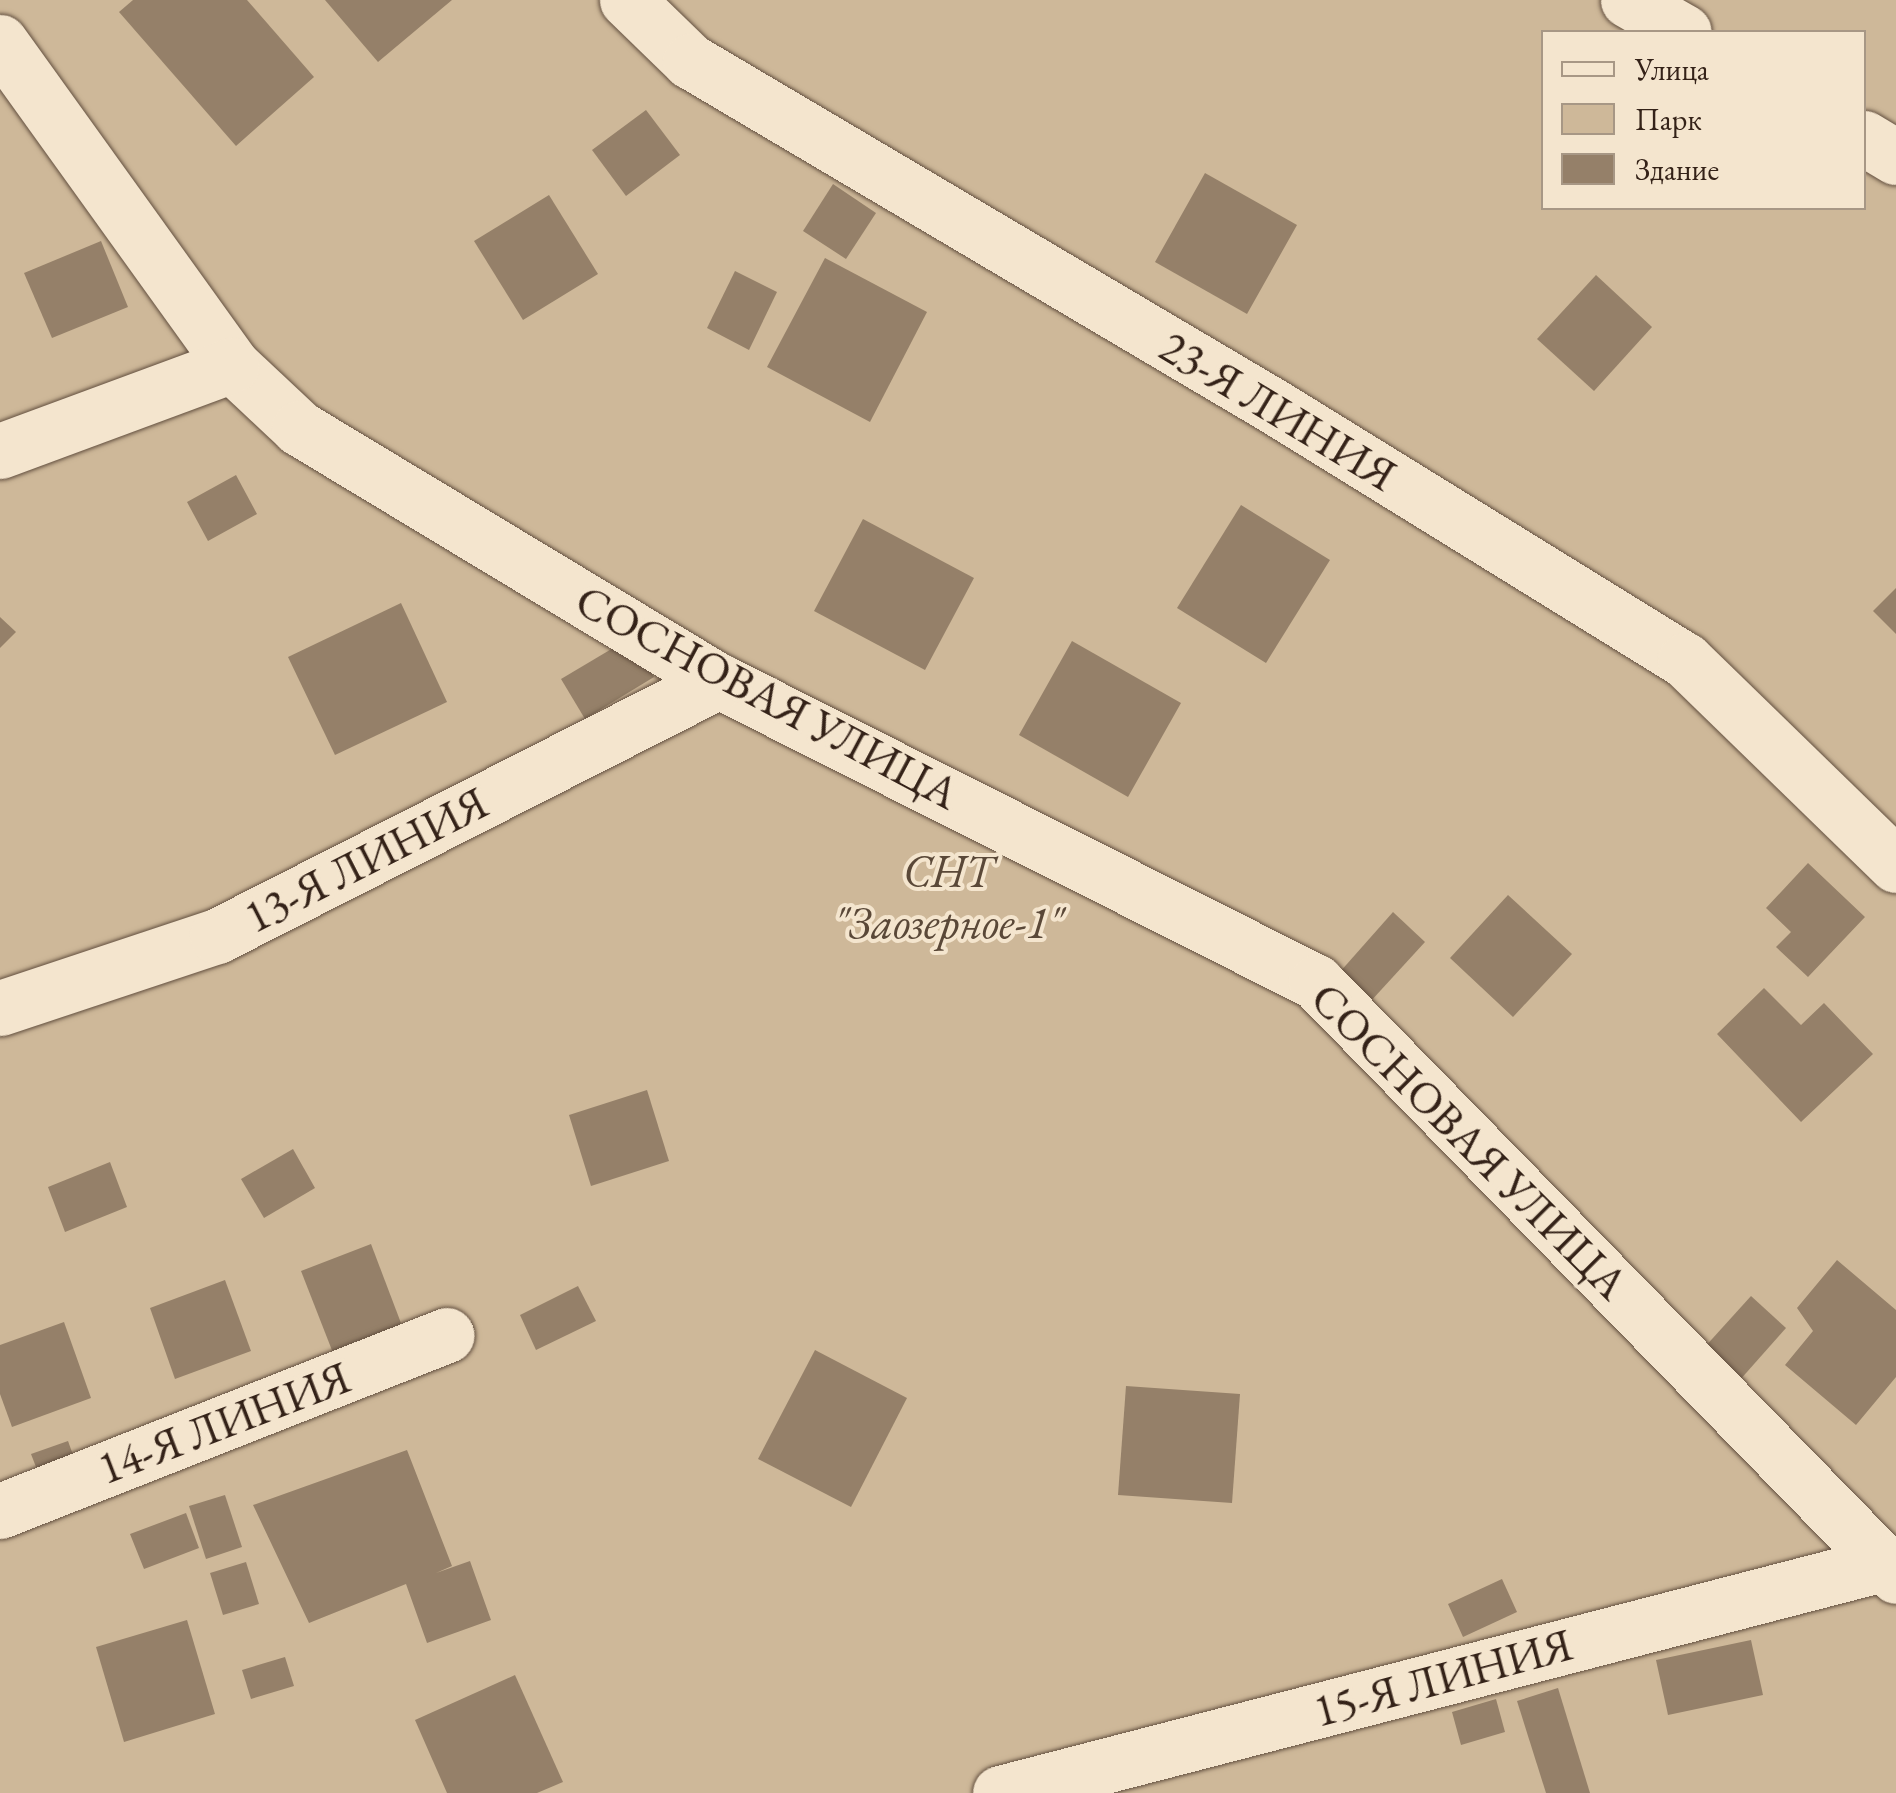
<!DOCTYPE html>
<meta charset="utf-8">
<style>
body{margin:0}
#map{position:relative;width:1896px;height:1793px;overflow:hidden;background:#eed7b3;font-family:"EB Garamond",serif}
div>[style]{position:absolute}
.green>*{inset:0;background:#ceb899}
.building>*{inset:0;background:#958069}
.roads{filter:drop-shadow(0 0 2px #624f3f) drop-shadow(0 0 2px #624f3f)}
.minor>*{height:55px;margin:-27.5px;padding:0 27.5px;transform-origin:27.5px;border-radius:27.5px;background:#f4e5ce}
span{translate:-50% -50%;white-space:nowrap;text-align:center;line-height:1.15;-webkit-text-stroke:8px #f4e5ce;paint-order:stroke}
.street-label{font-size:45px;color:#342218}
.park-label{font-size:45px;color:#5a4838;font-style:italic}
.legend{position:absolute;left:1541px;top:30px;width:325px;height:180px;box-sizing:border-box;background:#f4e5ce;border:2px solid #a79785;margin:0;padding:12px 18px;list-style:none;font-size:30px;color:#342218}
.legend li{display:flex;align-items:center;gap:20px;height:50px}
.legend b{width:50px;border:2px solid #a79785}
</style>
<div id="map">
<div class="green">
<i style="clip-path:polygon(evenodd,0 0,1896px 0,1896px 1793px,0 1793px,0 0,1544px 32px,1864px 32px,1864px 208px,1544px 208px,1544px 32px)"></i>
</div>
<div class="building">
<i style="clip-path:polygon(133px 0,247px 0,314px 77px,236px 146px,119px 12px)"></i>
<i style="clip-path:polygon(325px 0,452px 0,378px 62px)"></i>
<i style="clip-path:polygon(646px 110px,680px 155px,626px 196px,592px 150px)"></i>
<i style="clip-path:polygon(1205px 173px,1297px 225px,1247px 314px,1155px 262px)"></i>
<i style="clip-path:polygon(833px 184px,876px 213px,846px 259px,803px 231px)"></i>
<i style="clip-path:polygon(549px 195px,598px 274px,523px 320px,474px 241px)"></i>
<i style="clip-path:polygon(101px 241px,128px 307px,52px 338px,24px 273px)"></i>
<i style="clip-path:polygon(825px 258px,927px 312px,870px 422px,767px 367px)"></i>
<i style="clip-path:polygon(735px 271px,777px 292px,749px 350px,707px 328px)"></i>
<i style="clip-path:polygon(1596px 275px,1652px 327px,1594px 391px,1537px 339px)"></i>
<i style="clip-path:polygon(236px 475px,257px 514px,208px 541px,187px 502px)"></i>
<i style="clip-path:polygon(1241px 505px,1330px 560px,1266px 663px,1177px 608px)"></i>
<i style="clip-path:polygon(863px 519px,974px 578px,925px 670px,814px 611px)"></i>
<i style="clip-path:polygon(1896px 588px,1896px 634px,1873px 611px)"></i>
<i style="clip-path:polygon(401px 603px,447px 702px,335px 755px,288px 657px)"></i>
<i style="clip-path:polygon(0 617px,16px 632px,0 648px)"></i>
<i style="clip-path:polygon(630px 638px,654px 677px,585px 719px,561px 679px)"></i>
<i style="clip-path:polygon(1072px 641px,1181px 703px,1128px 797px,1019px 735px)"></i>
<i style="clip-path:polygon(1808px 863px,1865px 917px,1808px 977px,1776px 947px,1791px 932px,1766px 908px)"></i>
<i style="clip-path:polygon(1508px 895px,1572px 954px,1513px 1017px,1450px 958px)"></i>
<i style="clip-path:polygon(1393px 912px,1425px 942px,1370px 1002px,1339px 973px)"></i>
<i style="clip-path:polygon(1764px 988px,1801px 1025px,1824px 1003px,1873px 1054px,1801px 1122px,1717px 1034px)"></i>
<i style="clip-path:polygon(647px 1090px,669px 1161px,591px 1186px,569px 1115px)"></i>
<i style="clip-path:polygon(293px 1149px,315px 1188px,264px 1218px,241px 1179px)"></i>
<i style="clip-path:polygon(110px 1162px,127px 1207px,65px 1232px,48px 1187px)"></i>
<i style="clip-path:polygon(371px 1244px,404px 1331px,335px 1358px,301px 1271px)"></i>
<i style="clip-path:polygon(1837px 1260px,1896px 1310px,1896px 1377px,1856px 1425px,1785px 1365px,1813px 1331px,1797px 1308px)"></i>
<i style="clip-path:polygon(225px 1280px,251px 1351px,175px 1379px,150px 1308px)"></i>
<i style="clip-path:polygon(578px 1286px,596px 1321px,536px 1350px,520px 1315px)"></i>
<i style="clip-path:polygon(1751px 1296px,1786px 1328px,1739px 1381px,1703px 1349px)"></i>
<i style="clip-path:polygon(64px 1322px,91px 1398px,12px 1427px,0 1394px,0 1345px)"></i>
<i style="clip-path:polygon(815px 1350px,907px 1398px,851px 1507px,758px 1459px)"></i>
<i style="clip-path:polygon(1126px 1386px,1240px 1394px,1232px 1503px,1118px 1495px)"></i>
<i style="clip-path:polygon(68px 1441px,77px 1466px,41px 1480px,31px 1454px)"></i>
<i style="clip-path:polygon(407px 1450px,452px 1566px,436px 1573px,470px 1561px,491px 1620px,427px 1643px,406px 1584px,309px 1623px,253px 1505px)"></i>
<i style="clip-path:polygon(225px 1495px,242px 1547px,206px 1559px,189px 1506px)"></i>
<i style="clip-path:polygon(186px 1513px,199px 1548px,144px 1569px,130px 1534px)"></i>
<i style="clip-path:polygon(246px 1562px,259px 1604px,223px 1615px,210px 1573px)"></i>
<i style="clip-path:polygon(1502px 1579px,1517px 1612px,1463px 1637px,1448px 1604px)"></i>
<i style="clip-path:polygon(187px 1620px,215px 1714px,124px 1742px,96px 1647px)"></i>
<i style="clip-path:polygon(1751px 1640px,1763px 1695px,1668px 1715px,1656px 1660px)"></i>
<i style="clip-path:polygon(285px 1657px,294px 1686px,251px 1699px,242px 1670px)"></i>
<i style="clip-path:polygon(515px 1675px,563px 1782px,537px 1793px,447px 1793px,415px 1720px)"></i>
<i style="clip-path:polygon(1558px 1688px,1590px 1793px,1546px 1793px,1517px 1701px)"></i>
<i style="clip-path:polygon(1496px 1699px,1505px 1732px,1461px 1745px,1452px 1712px)"></i>
</div>
<div class="roads">
<div class="minor">
<i style="left:627px;top:0;width:88px;rotate:44.1deg"></i>
<i style="left:690px;top:61px;width:680px;rotate:30.6deg"></i>
<i style="left:1275px;top:407px;width:482px;rotate:31.7deg"></i>
<i style="left:1685px;top:660px;width:294px;rotate:44.2deg"></i>
<i style="left:1628px;top:0;width:64px;rotate:29.7deg"></i>
<i style="left:0;top:42px;width:398px;rotate:54.3deg"></i>
<i style="left:232px;top:365px;width:92px;rotate:43.2deg"></i>
<i style="left:299px;top:428px;width:490px;rotate:31.1deg"></i>
<i style="left:719px;top:681px;width:669px;rotate:26.76deg"></i>
<i style="left:1316px;top:982px;width:830px;rotate:45.68deg"></i>
<i style="left:1864px;top:138px;width:37px;rotate:31deg"></i>
<i style="left:0;top:451px;width:247px;rotate:-20.3deg"></i>
<i style="left:0;top:1008px;width:229px;rotate:-18.4deg"></i>
<i style="left:217px;top:936px;width:563px;rotate:-26.93deg"></i>
<i style="left:0;top:1511px;width:480px;rotate:-21.5deg"></i>
<i style="left:1000px;top:1793px;width:915px;rotate:-14.55deg"></i>
</div>
</div>
<div class="street-label">
<span style="left:1278px;top:411px;rotate:31deg">23-Я ЛИНИЯ</span>
<span style="left:767px;top:697px;rotate:28deg">СОСНОВАЯ УЛИЦА</span>
<span style="left:366px;top:860px;rotate:-27deg">13-Я ЛИНИЯ</span>
<span style="left:1469px;top:1141px;rotate:45deg">СОСНОВАЯ УЛИЦА</span>
<span style="left:224px;top:1423px;rotate:-21deg">14-Я ЛИНИЯ</span>
<span style="left:1443px;top:1678px;rotate:-15deg">15-Я ЛИНИЯ</span>
</div>
<div class="park-label">
<span style="left:948px;top:897px">СНТ<br>"Заозерное-1"</span>
</div>
<ul class="legend">
<li><b style="height:12px;background:#f4e5ce"></b>Улица</li>
<li><b style="height:28px;background:#ceb899"></b>Парк</li>
<li><b style="height:28px;background:#958069"></b>Здание</li>
</ul>
</div>
